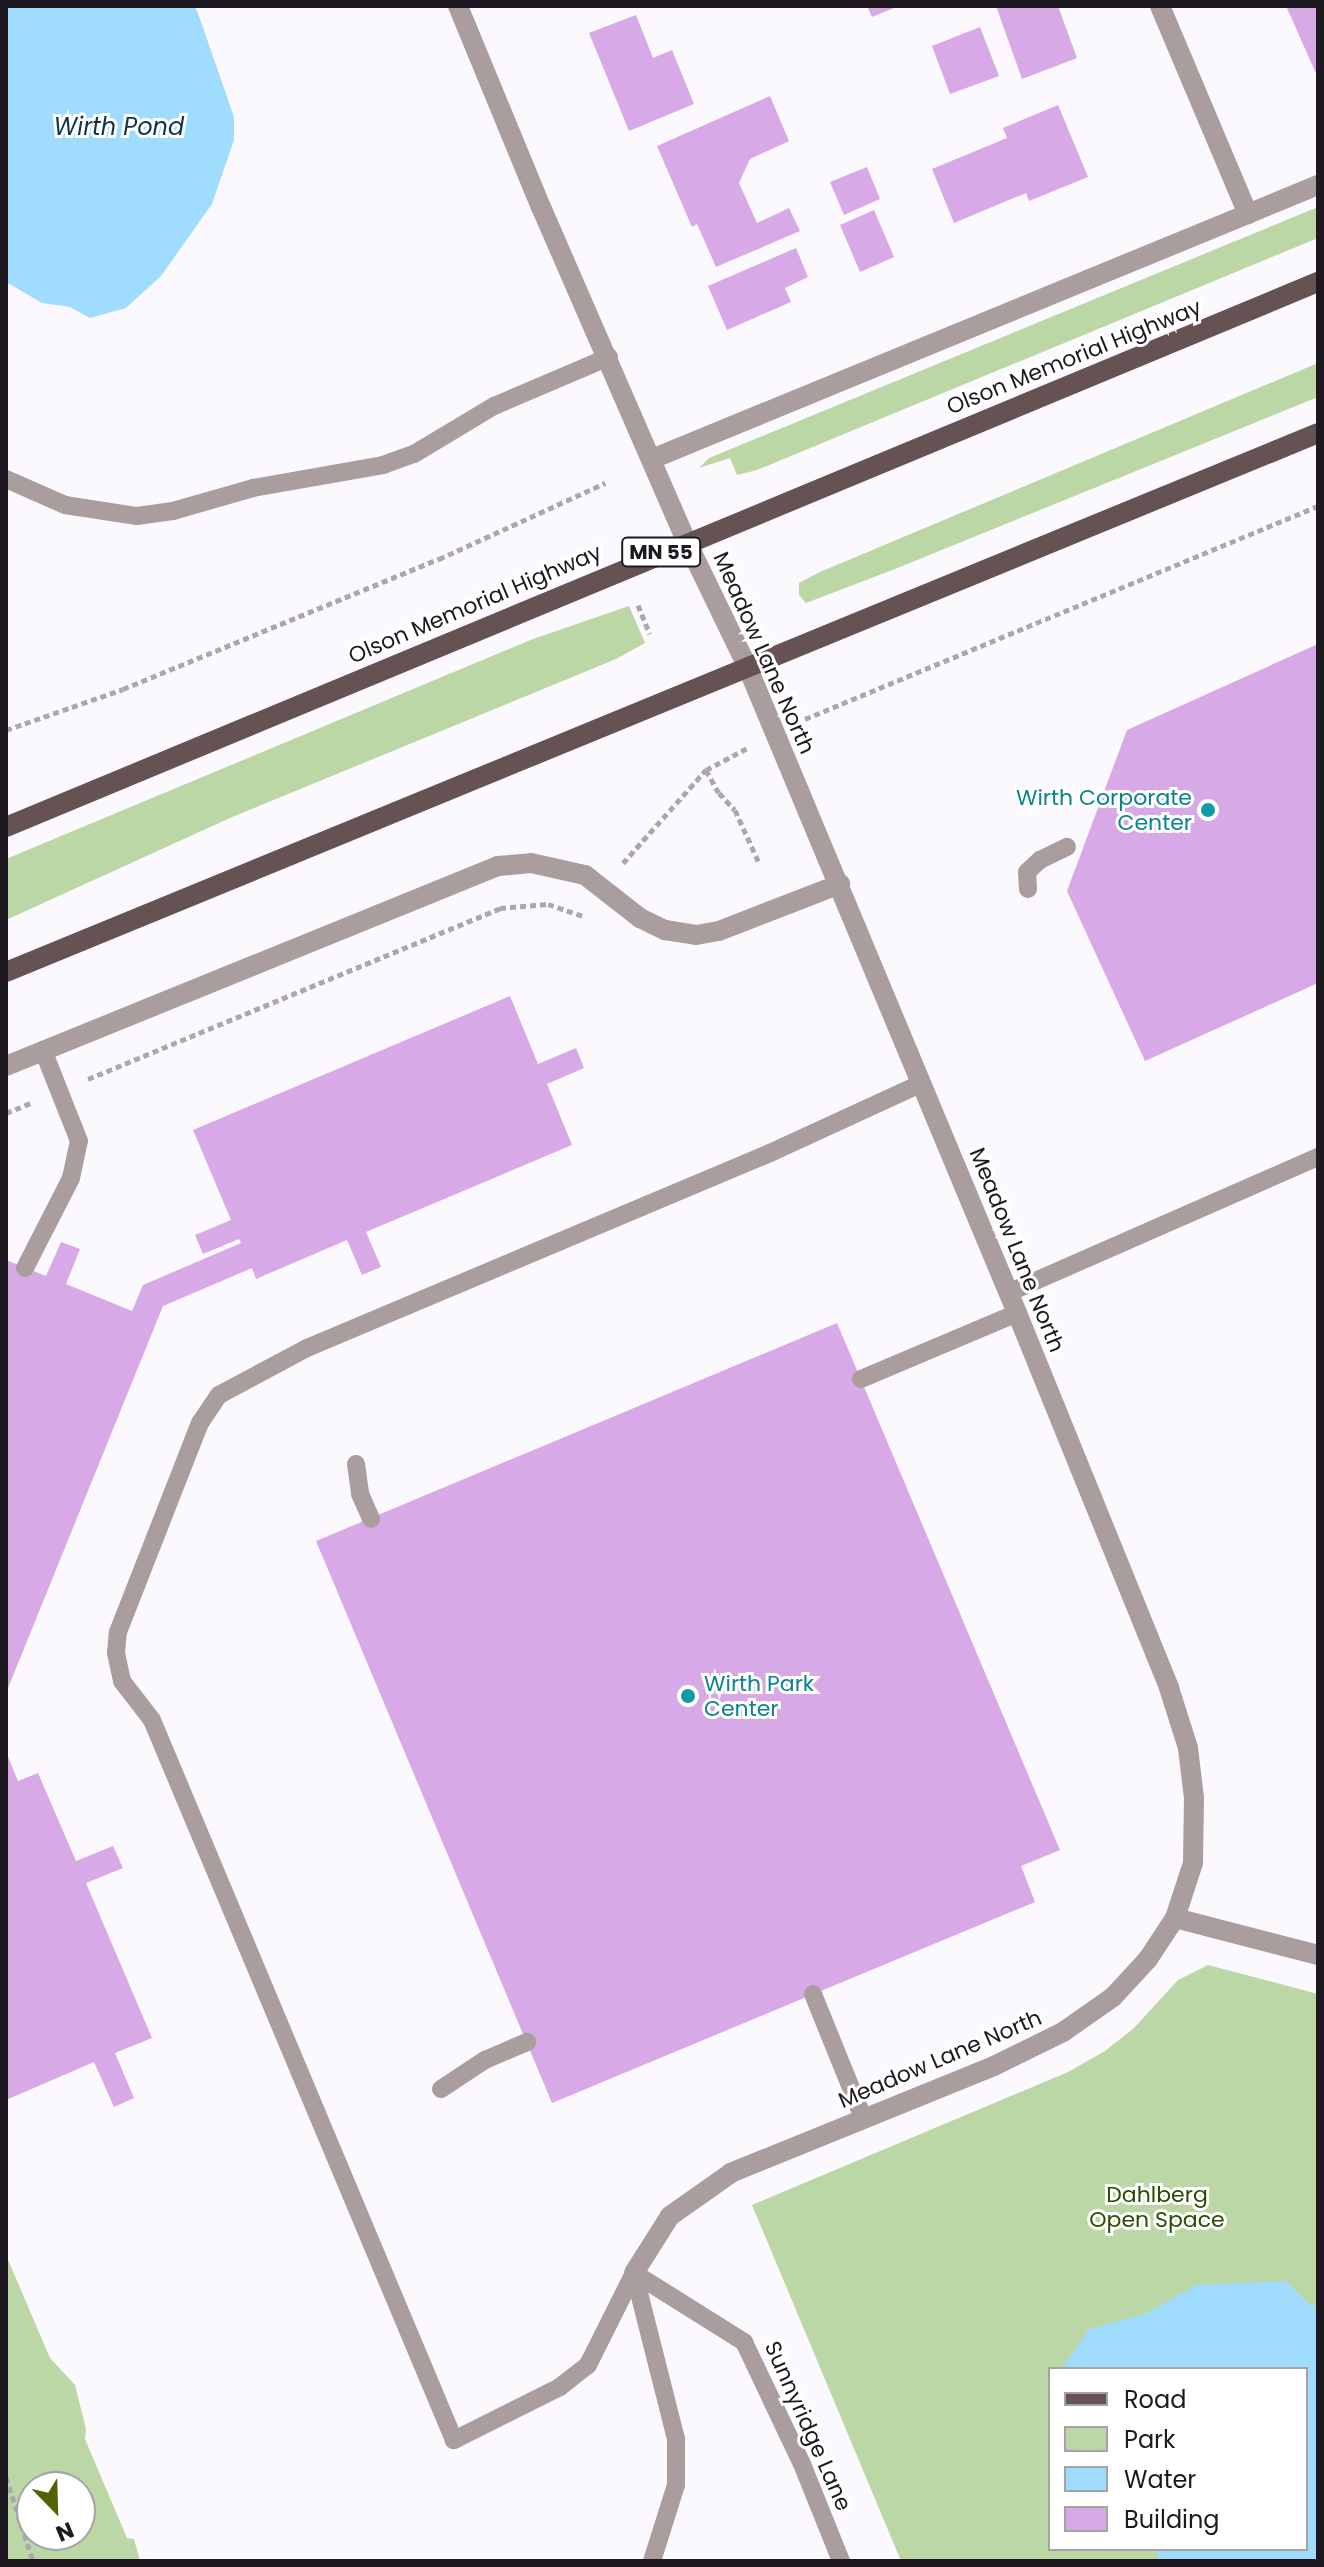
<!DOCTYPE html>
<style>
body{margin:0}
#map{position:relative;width:1324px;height:2567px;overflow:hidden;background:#fcf9fe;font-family:Poppins,sans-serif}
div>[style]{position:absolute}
.green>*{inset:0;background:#bbd7a5}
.water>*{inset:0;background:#9fdcfe}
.building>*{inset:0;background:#d7a9e6}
.path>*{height:5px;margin-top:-2.5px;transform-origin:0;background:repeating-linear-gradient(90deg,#aba7ad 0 6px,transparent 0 10px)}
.service>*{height:18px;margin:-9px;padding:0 9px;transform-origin:9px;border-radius:9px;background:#a99d9e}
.minor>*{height:20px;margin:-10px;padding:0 10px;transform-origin:10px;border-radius:10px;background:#a99d9e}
.primary>*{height:20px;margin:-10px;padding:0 10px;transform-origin:10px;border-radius:10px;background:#665153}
.dots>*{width:22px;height:22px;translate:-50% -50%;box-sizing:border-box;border:4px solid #fff;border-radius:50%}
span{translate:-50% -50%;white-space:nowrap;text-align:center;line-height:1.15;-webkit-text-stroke:6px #fff;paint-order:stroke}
.shield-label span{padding:2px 6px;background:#fff;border:2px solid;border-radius:6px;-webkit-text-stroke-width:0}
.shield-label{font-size:20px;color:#1e1820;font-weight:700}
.street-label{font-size:22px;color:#1e1820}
.culture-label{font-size:22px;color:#0d838f}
.right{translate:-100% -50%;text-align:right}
.left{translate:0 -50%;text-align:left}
.park-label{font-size:22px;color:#2b4b02}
.water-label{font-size:24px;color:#103345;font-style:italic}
.frame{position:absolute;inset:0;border:8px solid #1e1820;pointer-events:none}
.legend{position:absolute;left:1048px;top:2367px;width:260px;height:184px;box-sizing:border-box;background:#fff;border:2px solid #a5a3a6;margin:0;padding:10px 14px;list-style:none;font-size:24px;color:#1e1820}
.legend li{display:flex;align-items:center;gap:16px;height:40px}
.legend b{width:40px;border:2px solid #a5a3a6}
.north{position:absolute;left:16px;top:2471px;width:80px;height:80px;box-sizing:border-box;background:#fff;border:2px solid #a5a3a6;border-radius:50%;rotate:157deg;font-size:22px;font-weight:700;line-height:32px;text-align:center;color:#1e1820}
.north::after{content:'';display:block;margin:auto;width:28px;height:36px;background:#546206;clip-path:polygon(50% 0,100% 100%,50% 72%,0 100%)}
</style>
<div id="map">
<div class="green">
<i style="clip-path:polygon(1318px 207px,1318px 238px,757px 470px,737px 475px,730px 458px,699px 468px,709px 458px)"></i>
<i style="clip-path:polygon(1318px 363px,1318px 397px,895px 569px,806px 603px,799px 595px,799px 583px,820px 572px)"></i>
<i style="clip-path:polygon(629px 606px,645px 643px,616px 659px,230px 818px,6px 920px,6px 859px,533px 639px)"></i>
<i style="clip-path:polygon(evenodd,1208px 1965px,1318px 1994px,1318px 2561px,901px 2561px,752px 2205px,1068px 2072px,1105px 2051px,1134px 2028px,1178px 1980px,1208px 1965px,1050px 2369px,1306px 2369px,1306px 2549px,1050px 2549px,1050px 2369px)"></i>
<i style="clip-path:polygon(evenodd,6px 2255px,50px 2358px,75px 2385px,86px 2429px,85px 2439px,127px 2538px,134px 2539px,140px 2561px,6px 2561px,6px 2255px,80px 2487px,80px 2535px,32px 2535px,32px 2487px,80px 2487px)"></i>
</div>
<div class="water">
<i style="clip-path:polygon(6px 6px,195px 6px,200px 19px,234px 117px,234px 140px,212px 204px,161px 276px,126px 308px,90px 318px,70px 307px,42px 303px,6px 282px)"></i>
<i style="clip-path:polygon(1286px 2281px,1310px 2305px,1318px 2306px,1318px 2561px,1160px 2561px,1155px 2549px,1306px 2549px,1306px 2369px,1062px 2369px,1089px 2329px,1145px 2314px,1197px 2285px)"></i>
</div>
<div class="building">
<i style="clip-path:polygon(867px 6px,899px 6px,872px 17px)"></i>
<i style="clip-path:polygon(996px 6px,1058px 6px,1077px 58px,1022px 79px)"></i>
<i style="clip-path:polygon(1291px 6px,1318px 6px,1318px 78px,1287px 8px)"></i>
<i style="clip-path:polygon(636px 15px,653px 58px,672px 50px,694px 104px,629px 131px,589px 33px)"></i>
<i style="clip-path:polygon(980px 27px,999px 76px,950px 94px,932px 46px)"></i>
<i style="clip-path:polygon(770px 96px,789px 141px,750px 159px,739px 183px,757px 223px,789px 208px,800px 231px,716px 267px,697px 224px,692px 227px,657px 146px)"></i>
<i style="clip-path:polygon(1058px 105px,1088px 177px,1029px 201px,1026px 193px,954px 223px,932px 169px,1007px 138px,1003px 128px)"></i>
<i style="clip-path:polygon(867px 167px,880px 199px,844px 215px,830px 182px)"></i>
<i style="clip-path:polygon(874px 210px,894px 257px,860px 272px,840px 225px)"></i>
<i style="clip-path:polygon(796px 248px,808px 277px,785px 288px,791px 302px,727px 330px,708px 286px)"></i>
<i style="clip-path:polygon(1318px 644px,1318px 983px,1145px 1061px,1067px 891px,1127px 730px)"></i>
<i style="clip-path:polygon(510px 996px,538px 1064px,576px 1048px,584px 1068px,547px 1084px,572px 1145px,366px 1232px,381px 1267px,362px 1275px,347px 1240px,256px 1279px,252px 1268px,163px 1306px,6px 1693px,6px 1260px,46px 1276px,61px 1242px,80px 1249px,66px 1284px,132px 1311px,143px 1285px,241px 1243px,239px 1239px,203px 1254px,195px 1235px,231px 1220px,193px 1130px)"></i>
<i style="clip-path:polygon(837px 1323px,1060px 1850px,1021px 1866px,1035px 1902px,552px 2103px,316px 1541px)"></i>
<i style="clip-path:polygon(6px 1752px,18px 1781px,38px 1773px,76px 1861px,113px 1846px,123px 1868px,86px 1883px,152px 2038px,115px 2053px,134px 2098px,114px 2107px,94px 2062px,6px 2100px)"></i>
</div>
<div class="path">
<i style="left:638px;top:605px;width:31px;rotate:68deg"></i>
<i style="left:805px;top:719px;width:555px;rotate:-22.55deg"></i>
<i style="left:6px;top:730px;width:124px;rotate:-19.3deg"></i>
<i style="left:123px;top:689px;width:342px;rotate:-22.4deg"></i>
<i style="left:439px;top:559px;width:183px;rotate:-24.6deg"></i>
<i style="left:706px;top:770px;width:26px;rotate:61deg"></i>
<i style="left:719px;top:793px;width:23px;rotate:47deg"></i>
<i style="left:735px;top:810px;width:60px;rotate:65.6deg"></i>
<i style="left:623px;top:863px;width:125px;rotate:-48.3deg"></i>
<i style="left:706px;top:770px;width:49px;rotate:-28.1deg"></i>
<i style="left:88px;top:1079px;width:446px;rotate:-22.5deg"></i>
<i style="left:500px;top:908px;width:48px;rotate:-4.8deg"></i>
<i style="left:548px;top:904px;width:39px;rotate:19deg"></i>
<i style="left:6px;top:1113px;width:27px;rotate:-22deg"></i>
<i style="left:6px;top:2477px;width:88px;rotate:72.2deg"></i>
</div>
<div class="service">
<i style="left:6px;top:479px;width:64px;rotate:23.8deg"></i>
<i style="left:65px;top:505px;width:73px;rotate:8.7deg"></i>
<i style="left:137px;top:516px;width:36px;rotate:-8deg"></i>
<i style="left:173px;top:511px;width:83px;rotate:-16deg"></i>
<i style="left:253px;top:488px;width:132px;rotate:-10deg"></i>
<i style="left:383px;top:465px;width:33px;rotate:-20deg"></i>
<i style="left:414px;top:454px;width:93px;rotate:-31deg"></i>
<i style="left:494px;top:406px;width:125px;rotate:-23.1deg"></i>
<i style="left:1028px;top:889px;width:17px;rotate:-93deg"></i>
<i style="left:1027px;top:872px;width:18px;rotate:-43deg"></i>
<i style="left:1040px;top:860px;width:30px;rotate:-26deg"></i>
<i style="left:25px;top:1268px;width:101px;rotate:-62.9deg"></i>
<i style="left:71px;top:1178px;width:38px;rotate:-78deg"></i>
<i style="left:79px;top:1141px;width:98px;rotate:-111.6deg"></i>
<i style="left:1008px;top:1293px;width:339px;rotate:-23.7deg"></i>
<i style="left:861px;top:1379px;width:169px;rotate:-22.9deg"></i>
<i style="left:356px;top:1464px;width:30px;rotate:82deg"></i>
<i style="left:360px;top:1494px;width:27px;rotate:66deg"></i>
<i style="left:813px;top:1994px;width:134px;rotate:68deg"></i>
<i style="left:441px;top:2089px;width:53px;rotate:-33.4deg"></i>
<i style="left:485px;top:2060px;width:46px;rotate:-23.2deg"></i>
<i style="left:634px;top:2273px;width:103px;rotate:116.6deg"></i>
<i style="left:588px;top:2365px;width:36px;rotate:142deg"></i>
<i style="left:560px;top:2387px;width:119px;rotate:153.4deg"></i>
<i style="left:454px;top:2440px;width:781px;rotate:-112.76deg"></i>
<i style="left:152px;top:1720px;width:49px;rotate:-127.6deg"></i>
<i style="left:122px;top:1681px;width:29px;rotate:-102deg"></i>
<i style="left:116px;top:1653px;width:21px;rotate:-85deg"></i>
<i style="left:118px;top:1632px;width:225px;rotate:-68.6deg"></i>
<i style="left:200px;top:1423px;width:34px;rotate:-56deg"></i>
<i style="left:219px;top:1395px;width:100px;rotate:-28.1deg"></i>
<i style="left:307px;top:1348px;width:502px;rotate:-22.84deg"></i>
<i style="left:770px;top:1153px;width:167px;rotate:-24.7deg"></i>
<i style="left:634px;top:2273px;width:130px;rotate:32.1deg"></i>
<i style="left:744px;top:2342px;width:135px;rotate:64.6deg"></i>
<i style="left:802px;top:2464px;width:105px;rotate:68.1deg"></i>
<i style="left:634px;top:2273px;width:171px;rotate:75.8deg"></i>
<i style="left:676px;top:2439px;width:46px;rotate:90deg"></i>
<i style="left:676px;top:2485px;width:80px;rotate:107.5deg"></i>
</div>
<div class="minor">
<i style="left:458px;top:6px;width:217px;rotate:67.6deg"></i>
<i style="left:541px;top:207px;width:365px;rotate:66.5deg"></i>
<i style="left:687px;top:542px;width:138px;rotate:64.2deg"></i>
<i style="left:747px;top:666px;width:701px;rotate:67.35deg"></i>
<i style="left:1017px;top:1313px;width:405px;rotate:67.9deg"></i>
<i style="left:1169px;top:1688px;width:63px;rotate:72.4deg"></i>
<i style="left:1188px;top:1748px;width:50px;rotate:83.2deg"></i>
<i style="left:1194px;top:1798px;width:65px;rotate:90.9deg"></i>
<i style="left:1193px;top:1863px;width:58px;rotate:108.1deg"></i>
<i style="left:1175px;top:1918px;width:49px;rotate:123.4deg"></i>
<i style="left:1148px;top:1959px;width:52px;rotate:132.6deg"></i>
<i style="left:1113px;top:1997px;width:61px;rotate:145deg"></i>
<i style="left:1063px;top:2032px;width:77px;rotate:153.8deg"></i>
<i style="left:994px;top:2066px;width:284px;rotate:157.9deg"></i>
<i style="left:731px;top:2173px;width:75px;rotate:144.8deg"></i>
<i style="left:670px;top:2216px;width:67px;rotate:122.3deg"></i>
<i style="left:1160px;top:6px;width:226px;rotate:67.1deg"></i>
<i style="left:652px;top:459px;width:720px;rotate:-22.36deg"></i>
<i style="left:6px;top:1066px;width:531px;rotate:-22.12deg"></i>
<i style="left:498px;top:866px;width:33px;rotate:-5deg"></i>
<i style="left:531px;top:863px;width:55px;rotate:12.5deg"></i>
<i style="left:585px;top:875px;width:70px;rotate:38deg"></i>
<i style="left:640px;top:918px;width:28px;rotate:26deg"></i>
<i style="left:665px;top:930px;width:31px;rotate:9deg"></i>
<i style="left:696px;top:935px;width:23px;rotate:-10deg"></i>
<i style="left:719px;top:931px;width:130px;rotate:-21.2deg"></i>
<i style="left:1175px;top:1918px;width:148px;rotate:14.5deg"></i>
</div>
<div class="primary">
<i style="left:6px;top:827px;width:1421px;rotate:-22.56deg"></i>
<i style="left:6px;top:972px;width:1418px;rotate:-22.33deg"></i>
</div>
<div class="dots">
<i style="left:1208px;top:810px;background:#0f9aa8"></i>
<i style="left:688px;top:1696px;background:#0f9aa8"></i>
</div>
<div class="shield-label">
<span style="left:661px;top:552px">MN 55</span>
</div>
<div class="street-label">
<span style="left:1074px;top:357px;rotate:-22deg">Olson Memorial Highway</span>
<span style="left:475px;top:604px;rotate:-23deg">Olson Memorial Highway</span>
<span style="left:764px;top:653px;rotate:66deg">Meadow Lane North</span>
<span style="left:1017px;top:1250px;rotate:68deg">Meadow Lane North</span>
<span style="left:940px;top:2059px;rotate:-23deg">Meadow Lane North</span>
<span style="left:808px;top:2426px;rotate:66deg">Sunnyridge Lane</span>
</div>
<div class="culture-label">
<span class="right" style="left:1192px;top:810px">Wirth Corporate<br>Center</span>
<span class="left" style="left:704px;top:1696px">Wirth Park<br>Center</span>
</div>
<div class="park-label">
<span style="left:1157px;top:2207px">Dahlberg<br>Open Space</span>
</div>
<div class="water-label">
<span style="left:119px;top:127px">Wirth Pond</span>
</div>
<div class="frame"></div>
<ul class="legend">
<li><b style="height:10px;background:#665153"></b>Road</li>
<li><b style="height:22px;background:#bbd7a5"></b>Park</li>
<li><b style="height:22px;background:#9fdcfe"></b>Water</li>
<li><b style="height:22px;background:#d7a9e6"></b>Building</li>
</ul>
<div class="north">N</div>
</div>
